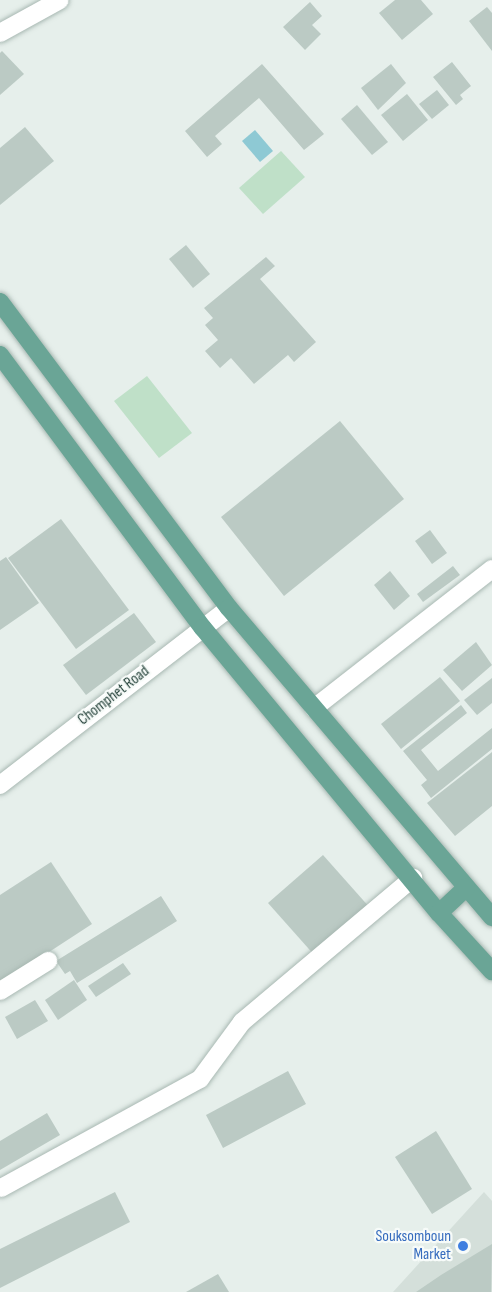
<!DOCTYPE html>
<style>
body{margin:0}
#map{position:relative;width:492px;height:1292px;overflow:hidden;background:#e6efeb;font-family:"Sofia Sans Condensed",sans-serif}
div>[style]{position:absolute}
.built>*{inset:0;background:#d4dfda}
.green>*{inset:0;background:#bfe0c8}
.water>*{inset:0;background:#8ec9d4}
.building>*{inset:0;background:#bbcac4}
.roads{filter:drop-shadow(0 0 2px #a8b8b2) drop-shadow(0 0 2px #a8b8b2)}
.minor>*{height:18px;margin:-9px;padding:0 9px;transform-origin:9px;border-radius:9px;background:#fff}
.major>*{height:18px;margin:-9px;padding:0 9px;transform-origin:9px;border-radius:9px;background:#6aa596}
.dots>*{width:16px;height:16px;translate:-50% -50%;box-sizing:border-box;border:3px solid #f7fbf9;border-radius:50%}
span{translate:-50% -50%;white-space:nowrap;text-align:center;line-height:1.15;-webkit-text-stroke:4.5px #f7fbf9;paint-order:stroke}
.street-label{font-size:16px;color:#24423a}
.shop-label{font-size:16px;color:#366cbe}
.right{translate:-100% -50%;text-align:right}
</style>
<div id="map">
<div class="built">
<i style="clip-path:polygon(484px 1192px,492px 1201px,492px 1292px,393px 1292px)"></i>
</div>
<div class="green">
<i style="clip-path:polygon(281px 151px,305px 177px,263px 214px,239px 188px)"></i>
<i style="clip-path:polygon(147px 376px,192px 433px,159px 458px,114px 401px)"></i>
</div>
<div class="water">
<i style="clip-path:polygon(255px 130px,273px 151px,260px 162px,242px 141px)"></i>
</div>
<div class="building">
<i style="clip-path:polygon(395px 0,421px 0,433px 14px,402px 40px,379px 13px)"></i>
<i style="clip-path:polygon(310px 2px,322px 16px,312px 25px,321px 34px,305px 50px,283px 27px)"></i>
<i style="clip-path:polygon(487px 7px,492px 13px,492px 51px,469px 21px)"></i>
<i style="clip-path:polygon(2px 51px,24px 74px,0 95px,0 53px)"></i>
<i style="clip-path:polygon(452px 62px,471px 86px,460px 95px,463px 99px,456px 105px,433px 77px)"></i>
<i style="clip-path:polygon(262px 64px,324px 134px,304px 150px,259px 98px,215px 136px,222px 144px,207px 157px,185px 131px)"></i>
<i style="clip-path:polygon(391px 64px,406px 83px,378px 110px,361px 88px)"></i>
<i style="clip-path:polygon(437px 90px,449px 105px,432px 119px,419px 104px)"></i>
<i style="clip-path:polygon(407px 94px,428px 120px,403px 141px,381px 115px)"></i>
<i style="clip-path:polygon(357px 105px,388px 142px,372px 155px,341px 119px)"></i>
<i style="clip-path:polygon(25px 127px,54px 161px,0 205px,0 148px)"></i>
<i style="clip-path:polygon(186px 245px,210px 274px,193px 288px,169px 259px)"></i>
<i style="clip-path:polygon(266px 257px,275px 266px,260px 279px,316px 342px,294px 362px,288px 355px,254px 384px,231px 358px,220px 368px,205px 351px,218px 340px,205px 325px,213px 318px,204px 308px)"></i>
<i style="clip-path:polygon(340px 421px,404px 499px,284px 596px,221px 517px)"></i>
<i style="clip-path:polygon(61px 519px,129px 610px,76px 649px,8px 558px)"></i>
<i style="clip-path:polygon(430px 530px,447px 553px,432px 564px,415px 541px)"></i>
<i style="clip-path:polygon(6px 557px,39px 603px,0 630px,0 561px)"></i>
<i style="clip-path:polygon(453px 566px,460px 575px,423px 602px,417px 594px)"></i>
<i style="clip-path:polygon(390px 571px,410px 596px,394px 610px,374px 585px)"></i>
<i style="clip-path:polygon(134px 613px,156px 642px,86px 695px,63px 665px)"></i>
<i style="clip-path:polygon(476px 642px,492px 665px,462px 691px,443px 670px)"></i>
<i style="clip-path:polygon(440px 677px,460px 701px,401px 749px,381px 724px)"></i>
<i style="clip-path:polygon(492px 678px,492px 703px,477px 715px,464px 700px)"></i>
<i style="clip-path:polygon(461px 705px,467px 713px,421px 750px,438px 771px,492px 728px,492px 749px,431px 798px,421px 785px,427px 780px,403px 751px)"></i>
<i style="clip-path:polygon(492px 752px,492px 806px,455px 836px,427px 803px)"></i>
<i style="clip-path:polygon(323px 855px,371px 909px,316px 957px,268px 903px)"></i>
<i style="clip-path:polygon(51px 862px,92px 924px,0 984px,0 895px)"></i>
<i style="clip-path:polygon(161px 896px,177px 921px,77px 983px,70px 971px,65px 974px,56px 961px)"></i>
<i style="clip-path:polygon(123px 963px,131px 974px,96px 997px,88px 986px)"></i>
<i style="clip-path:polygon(74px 980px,87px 1000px,58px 1020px,45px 1000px)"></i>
<i style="clip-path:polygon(35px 1000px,48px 1021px,17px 1039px,5px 1017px)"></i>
<i style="clip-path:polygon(288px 1071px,306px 1104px,223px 1148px,206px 1115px)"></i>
<i style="clip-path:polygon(47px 1113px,60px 1135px,0 1170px,0 1141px)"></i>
<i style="clip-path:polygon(436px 1131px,472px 1189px,432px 1214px,395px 1157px)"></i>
<i style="clip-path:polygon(115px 1192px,130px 1222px,0 1288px,0 1249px)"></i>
<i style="clip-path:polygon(492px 1244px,491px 1292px,416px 1292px,441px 1275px)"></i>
<i style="clip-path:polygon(218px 1274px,229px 1292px,186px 1292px)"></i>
</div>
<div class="roads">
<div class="minor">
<i style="left:0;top:33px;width:68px;rotate:-28.8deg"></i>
<i style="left:314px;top:708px;width:226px;rotate:-38deg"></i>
<i style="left:0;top:785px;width:289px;rotate:-37.7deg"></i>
<i style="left:0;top:991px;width:57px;rotate:-32deg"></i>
<i style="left:1px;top:1188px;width:227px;rotate:-28.7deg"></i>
<i style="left:200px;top:1079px;width:71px;rotate:-53.6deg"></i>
<i style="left:242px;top:1022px;width:224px;rotate:-40.1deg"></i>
</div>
<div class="major">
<i style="left:0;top:302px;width:382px;rotate:53.2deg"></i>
<i style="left:229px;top:608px;width:406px;rotate:49.6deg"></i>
<i style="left:0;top:355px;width:340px;rotate:53.4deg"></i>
<i style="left:203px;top:628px;width:370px;rotate:50.4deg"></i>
<i style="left:439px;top:913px;width:79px;rotate:47.6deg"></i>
<i style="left:439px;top:913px;width:37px;rotate:-43deg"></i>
</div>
</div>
<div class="dots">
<i style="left:463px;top:1246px;background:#3f7fe0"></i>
</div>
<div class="street-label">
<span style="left:114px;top:696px;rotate:-38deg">Chomphet Road</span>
</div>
<div class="shop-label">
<span class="right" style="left:451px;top:1246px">Souksomboun<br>Market</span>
</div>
</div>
